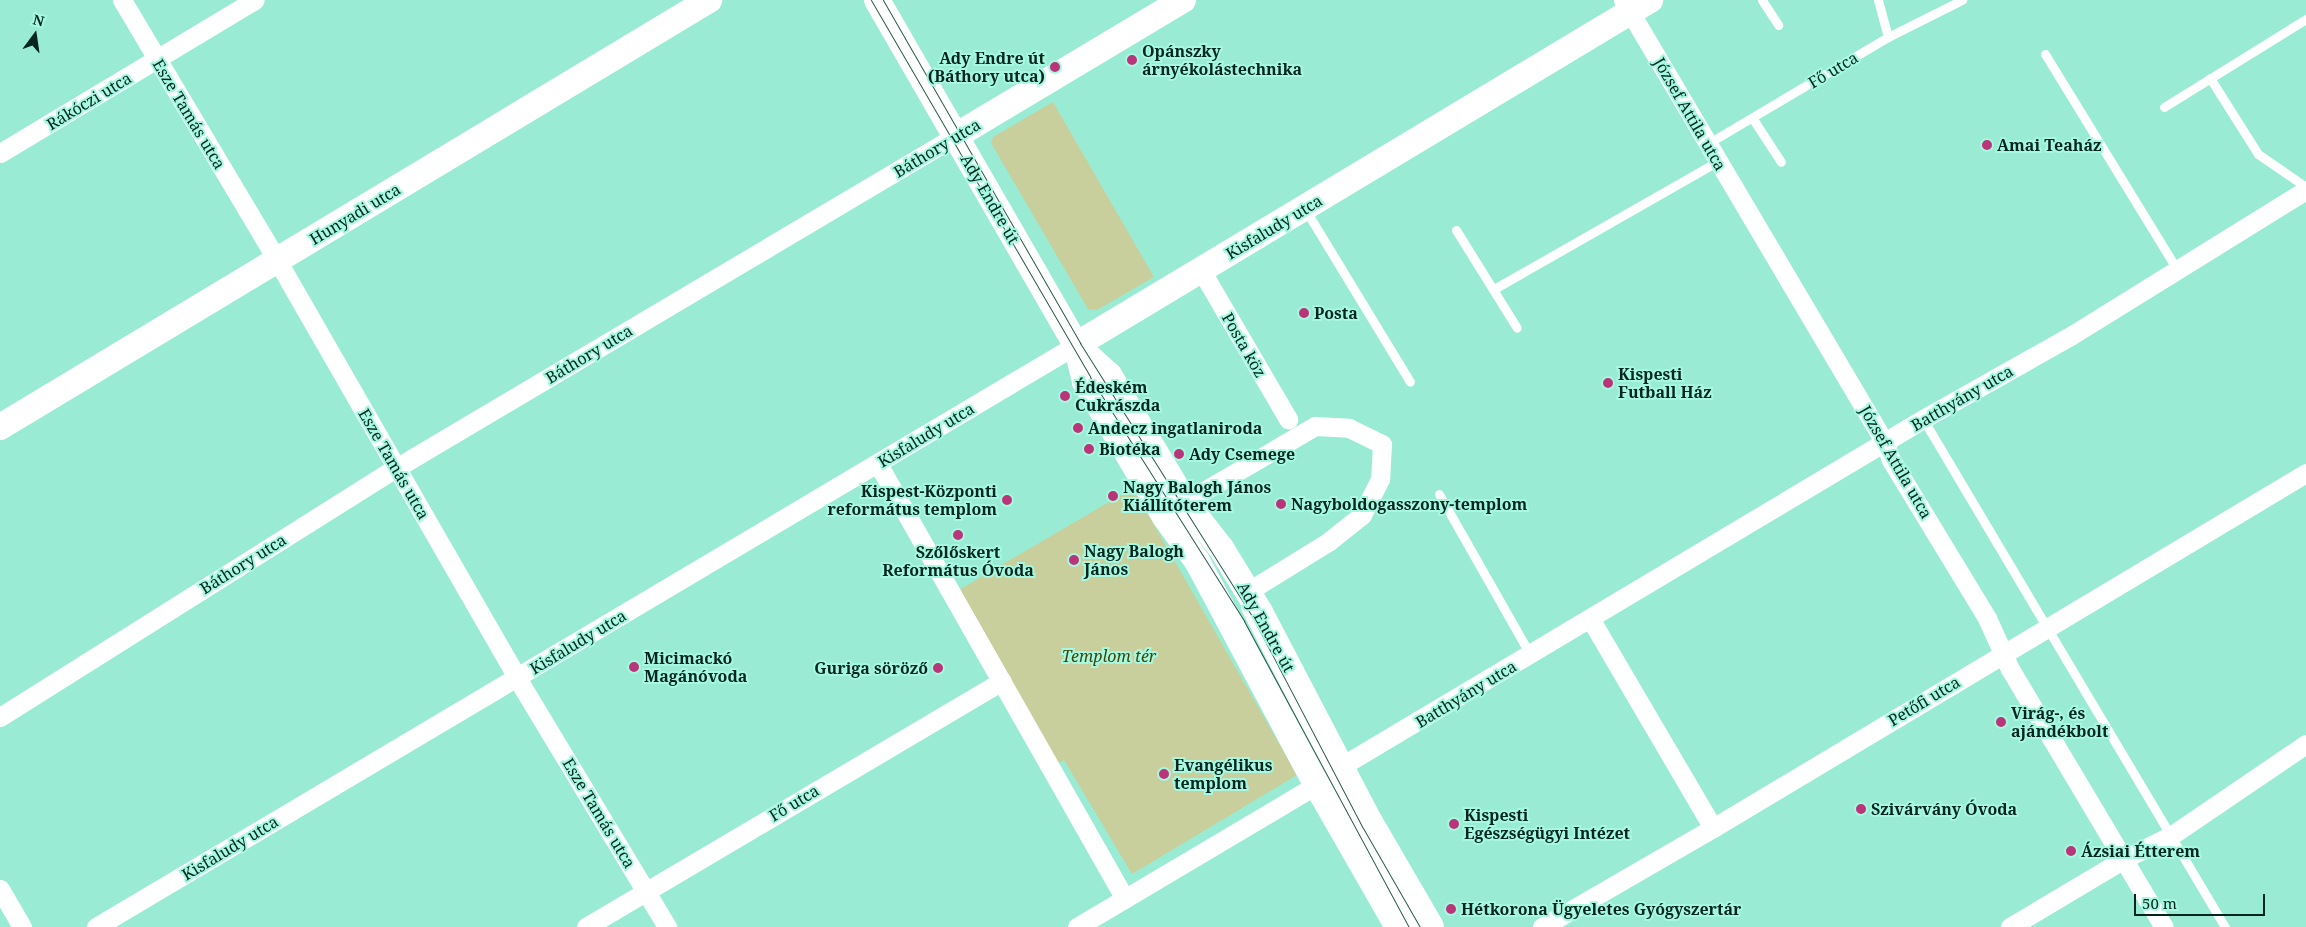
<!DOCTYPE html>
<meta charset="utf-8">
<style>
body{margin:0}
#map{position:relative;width:2306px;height:927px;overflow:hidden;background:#99ebd3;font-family:"Noto Serif",serif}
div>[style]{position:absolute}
.green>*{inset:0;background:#c9cf9c}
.lane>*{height:9px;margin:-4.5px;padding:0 4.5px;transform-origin:4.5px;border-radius:4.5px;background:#fff}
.street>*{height:19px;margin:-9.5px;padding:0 9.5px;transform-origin:9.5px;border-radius:9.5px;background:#fff}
.secondary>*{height:26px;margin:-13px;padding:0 13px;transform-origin:13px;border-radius:13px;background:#fff}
.tram>*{height:1px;margin:-0.5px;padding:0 0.5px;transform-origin:0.5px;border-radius:0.5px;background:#2a5a4d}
.dots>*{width:14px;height:14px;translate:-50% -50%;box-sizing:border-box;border:2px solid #a6f9e0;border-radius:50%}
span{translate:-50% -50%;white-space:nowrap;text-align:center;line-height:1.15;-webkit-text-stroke:4px #a6f9e0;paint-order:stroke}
.poi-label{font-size:16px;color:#02261d;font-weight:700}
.left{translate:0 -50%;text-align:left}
.right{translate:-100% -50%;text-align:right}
.street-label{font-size:16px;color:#02261d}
.park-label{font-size:16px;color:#414405;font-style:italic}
.north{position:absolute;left:10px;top:10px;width:50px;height:50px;-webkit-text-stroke:4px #a6f9e0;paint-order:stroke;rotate:14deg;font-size:14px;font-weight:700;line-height:20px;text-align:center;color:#02261d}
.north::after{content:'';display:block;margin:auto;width:18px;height:22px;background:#02261d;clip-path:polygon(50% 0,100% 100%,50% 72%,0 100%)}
.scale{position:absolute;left:2134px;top:894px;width:131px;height:22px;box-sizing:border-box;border:2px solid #02261d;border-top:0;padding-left:6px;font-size:15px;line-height:18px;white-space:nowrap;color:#02261d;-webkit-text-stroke:4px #a6f9e0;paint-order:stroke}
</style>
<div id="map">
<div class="green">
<i style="clip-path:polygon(1053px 102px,1154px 277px,1097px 310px,1088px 309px,991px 143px,993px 137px)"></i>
<i style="clip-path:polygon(1133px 488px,1297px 775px,1132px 874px,1064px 760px,1051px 767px,952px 594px)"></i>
</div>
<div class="lane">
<i style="left:1762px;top:0;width:30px;rotate:57deg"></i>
<i style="left:1878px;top:0;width:38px;rotate:75deg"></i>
<i style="left:2045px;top:54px;width:255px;rotate:58.5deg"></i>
<i style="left:2210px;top:78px;width:90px;rotate:57.7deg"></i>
<i style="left:2258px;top:154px;width:58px;rotate:34.5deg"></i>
<i style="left:2164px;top:107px;width:167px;rotate:-31.8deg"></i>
<i style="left:1753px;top:119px;width:51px;rotate:56.9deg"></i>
<i style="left:1707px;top:144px;width:210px;rotate:-30.6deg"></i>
<i style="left:1888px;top:37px;width:83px;rotate:-26.6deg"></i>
<i style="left:1305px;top:209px;width:202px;rotate:58.7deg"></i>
<i style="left:1456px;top:230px;width:115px;rotate:58.1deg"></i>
<i style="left:1494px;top:289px;width:258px;rotate:-29.7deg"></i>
<i style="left:1923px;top:419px;width:591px;rotate:59.27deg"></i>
<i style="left:1439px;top:494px;width:186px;rotate:60.4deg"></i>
<i style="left:1245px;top:608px;width:251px;rotate:62.7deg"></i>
<i style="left:1360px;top:831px;width:111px;rotate:60.2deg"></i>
</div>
<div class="street">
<i style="left:122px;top:0;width:303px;rotate:59.2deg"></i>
<i style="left:277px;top:260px;width:482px;rotate:60.1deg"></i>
<i style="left:517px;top:678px;width:291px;rotate:58.9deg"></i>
<i style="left:1623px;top:0;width:515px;rotate:59.4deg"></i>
<i style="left:1885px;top:443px;width:18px;rotate:71deg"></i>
<i style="left:1891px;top:460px;width:185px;rotate:58.7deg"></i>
<i style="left:1987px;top:618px;width:56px;rotate:65.7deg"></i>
<i style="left:2010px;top:669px;width:300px;rotate:59.2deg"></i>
<i style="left:0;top:153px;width:297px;rotate:-31deg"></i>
<i style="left:1201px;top:270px;width:173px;rotate:59.7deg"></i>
<i style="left:878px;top:464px;width:500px;rotate:60.41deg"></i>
<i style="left:1185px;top:502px;width:151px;rotate:-30.3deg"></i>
<i style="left:1315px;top:426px;width:34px;rotate:3deg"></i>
<i style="left:1349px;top:428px;width:37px;rotate:26deg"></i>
<i style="left:1382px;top:444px;width:35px;rotate:93deg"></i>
<i style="left:1380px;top:479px;width:40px;rotate:116.6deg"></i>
<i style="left:1362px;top:515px;width:43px;rotate:141.5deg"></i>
<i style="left:1328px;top:542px;width:95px;rotate:148.3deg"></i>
<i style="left:1591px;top:620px;width:241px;rotate:59.6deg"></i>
<i style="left:0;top:717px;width:468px;rotate:-32.2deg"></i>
<i style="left:396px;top:468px;width:649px;rotate:-30.68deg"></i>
<i style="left:1340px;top:767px;width:679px;rotate:-30.83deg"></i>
<i style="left:1923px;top:419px;width:171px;rotate:-29.4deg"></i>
<i style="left:2072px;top:335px;width:275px;rotate:-31.8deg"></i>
<i style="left:0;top:889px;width:44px;rotate:59.9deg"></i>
<i style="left:96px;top:927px;width:1140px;rotate:-30.71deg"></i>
<i style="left:586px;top:927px;width:483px;rotate:-30.6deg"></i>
<i style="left:1077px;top:927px;width:266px;rotate:-30.7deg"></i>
<i style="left:1542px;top:927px;width:198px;rotate:-30.1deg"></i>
<i style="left:1713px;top:828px;width:691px;rotate:-30.91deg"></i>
<i style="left:2010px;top:927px;width:133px;rotate:-30.8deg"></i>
<i style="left:2124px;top:859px;width:54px;rotate:-26.6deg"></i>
<i style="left:2172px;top:835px;width:162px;rotate:-34.2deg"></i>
</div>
<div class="secondary">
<i style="left:877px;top:0;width:398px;rotate:60deg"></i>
<i style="left:1076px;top:345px;width:38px;rotate:76deg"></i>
<i style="left:1085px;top:382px;width:157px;rotate:59.3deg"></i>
<i style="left:1165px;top:517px;width:54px;rotate:54deg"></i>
<i style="left:1197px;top:561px;width:253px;rotate:61.9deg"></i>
<i style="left:1316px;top:784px;width:165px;rotate:60.2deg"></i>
<i style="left:954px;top:137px;width:267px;rotate:-30.9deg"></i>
<i style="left:1076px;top:345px;width:45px;rotate:42.3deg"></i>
<i style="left:1109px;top:375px;width:148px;rotate:59.1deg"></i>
<i style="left:1185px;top:502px;width:58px;rotate:52deg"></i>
<i style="left:1221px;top:548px;width:75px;rotate:58.6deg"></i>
<i style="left:1260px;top:612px;width:237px;rotate:62.4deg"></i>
<i style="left:1370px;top:822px;width:121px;rotate:59.8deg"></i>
<i style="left:1076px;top:345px;width:670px;rotate:-31.01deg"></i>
<i style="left:0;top:427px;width:828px;rotate:-31.06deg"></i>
</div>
<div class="tram">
<i style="left:871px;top:0;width:436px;rotate:59.8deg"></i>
<i style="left:1090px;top:377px;width:289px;rotate:57.7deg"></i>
<i style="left:1244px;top:621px;width:348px;rotate:61.7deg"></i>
<i style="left:883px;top:0;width:396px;rotate:60.1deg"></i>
<i style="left:1080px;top:343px;width:323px;rotate:57.8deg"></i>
<i style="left:1252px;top:616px;width:239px;rotate:62.4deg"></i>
<i style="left:1363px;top:828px;width:114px;rotate:60.1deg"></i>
</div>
<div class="dots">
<i style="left:1132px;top:60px;background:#b93478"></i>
<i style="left:1055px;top:67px;background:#b93478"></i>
<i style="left:1987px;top:145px;background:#b93478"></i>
<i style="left:1304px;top:313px;background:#b93478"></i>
<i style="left:1608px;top:383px;background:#b93478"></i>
<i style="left:1065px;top:396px;background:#b93478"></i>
<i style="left:1078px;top:428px;background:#b93478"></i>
<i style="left:1089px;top:449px;background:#b93478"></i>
<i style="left:1179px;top:454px;background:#b93478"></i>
<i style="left:1113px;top:496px;background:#b93478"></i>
<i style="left:1007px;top:500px;background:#b93478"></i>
<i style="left:1281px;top:504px;background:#b93478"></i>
<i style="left:958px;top:535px;background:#b93478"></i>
<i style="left:1074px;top:560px;background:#b93478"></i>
<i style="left:634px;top:667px;background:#b93478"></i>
<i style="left:938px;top:668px;background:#b93478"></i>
<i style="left:2001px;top:722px;background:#b93478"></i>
<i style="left:1164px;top:774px;background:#b93478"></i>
<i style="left:1861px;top:809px;background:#b93478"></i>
<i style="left:1454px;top:824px;background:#b93478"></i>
<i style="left:2071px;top:851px;background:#b93478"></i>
<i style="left:1451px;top:909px;background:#b93478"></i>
</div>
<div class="poi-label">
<span class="left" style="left:1142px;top:60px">Opánszky<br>árnyékolástechnika</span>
<span class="right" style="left:1045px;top:67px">Ady Endre út<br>(Báthory utca)</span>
<span class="left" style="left:1997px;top:145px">Amai Teaház</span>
<span class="left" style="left:1314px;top:313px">Posta</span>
<span class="left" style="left:1618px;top:383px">Kispesti<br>Futball Ház</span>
<span class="left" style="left:1075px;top:396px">Édeském<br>Cukrászda</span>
<span class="left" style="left:1088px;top:428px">Andecz ingatlaniroda</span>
<span class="left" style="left:1099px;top:449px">Biotéka</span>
<span class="left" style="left:1189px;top:454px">Ady Csemege</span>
<span class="left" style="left:1123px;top:496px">Nagy Balogh János<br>Kiállítóterem</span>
<span class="right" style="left:997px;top:500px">Kispest-Központi<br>református templom</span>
<span class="left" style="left:1291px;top:504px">Nagyboldogasszony-templom</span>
<span class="left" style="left:1084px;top:560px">Nagy Balogh<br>János</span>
<span style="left:958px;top:561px">Szőlőskert<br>Református Óvoda</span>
<span class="left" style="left:644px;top:667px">Micimackó<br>Magánóvoda</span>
<span class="right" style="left:928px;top:668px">Guriga söröző</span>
<span class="left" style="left:2011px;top:722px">Virág-, és<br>ajándékbolt</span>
<span class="left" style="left:1174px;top:774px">Evangélikus<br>templom</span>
<span class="left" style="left:1871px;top:809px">Szivárvány Óvoda</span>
<span class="left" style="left:1464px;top:824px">Kispesti<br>Egészségügyi Intézet</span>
<span class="left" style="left:2081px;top:851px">Ázsiai Étterem</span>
<span class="left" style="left:1461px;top:909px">Hétkorona Ügyeletes Gyógyszertár</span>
</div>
<div class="street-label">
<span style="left:1833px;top:70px;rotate:-31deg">Fő utca</span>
<span style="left:89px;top:101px;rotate:-31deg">Rákóczi utca</span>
<span style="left:189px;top:114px;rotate:59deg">Esze Tamás utca</span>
<span style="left:1690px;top:114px;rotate:60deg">József Attila utca</span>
<span style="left:937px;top:148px;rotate:-31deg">Báthory utca</span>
<span style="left:990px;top:199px;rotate:60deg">Ady Endre út</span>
<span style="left:355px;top:214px;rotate:-31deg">Hunyadi utca</span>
<span style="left:1274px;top:227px;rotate:-31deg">Kisfaludy utca</span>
<span style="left:1244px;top:345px;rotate:60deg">Posta köz</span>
<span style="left:589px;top:354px;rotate:-31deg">Báthory utca</span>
<span style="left:1962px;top:398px;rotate:-30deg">Batthyány utca</span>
<span style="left:926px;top:435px;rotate:-31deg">Kisfaludy utca</span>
<span style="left:1896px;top:462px;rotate:60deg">József Attila utca</span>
<span style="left:394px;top:464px;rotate:60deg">Esze Tamás utca</span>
<span style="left:243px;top:564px;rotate:-32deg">Báthory utca</span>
<span style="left:1266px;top:627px;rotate:61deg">Ady Endre út</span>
<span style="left:578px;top:642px;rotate:-31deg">Kisfaludy utca</span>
<span style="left:1466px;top:694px;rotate:-31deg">Batthyány utca</span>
<span style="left:1924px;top:701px;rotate:-31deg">Petőfi utca</span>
<span style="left:794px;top:803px;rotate:-31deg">Fő utca</span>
<span style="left:599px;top:813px;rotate:59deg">Esze Tamás utca</span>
<span style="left:230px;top:848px;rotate:-31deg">Kisfaludy utca</span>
</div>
<div class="park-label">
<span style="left:1109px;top:656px">Templom tér</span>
</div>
<div class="north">N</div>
<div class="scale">50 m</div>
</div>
